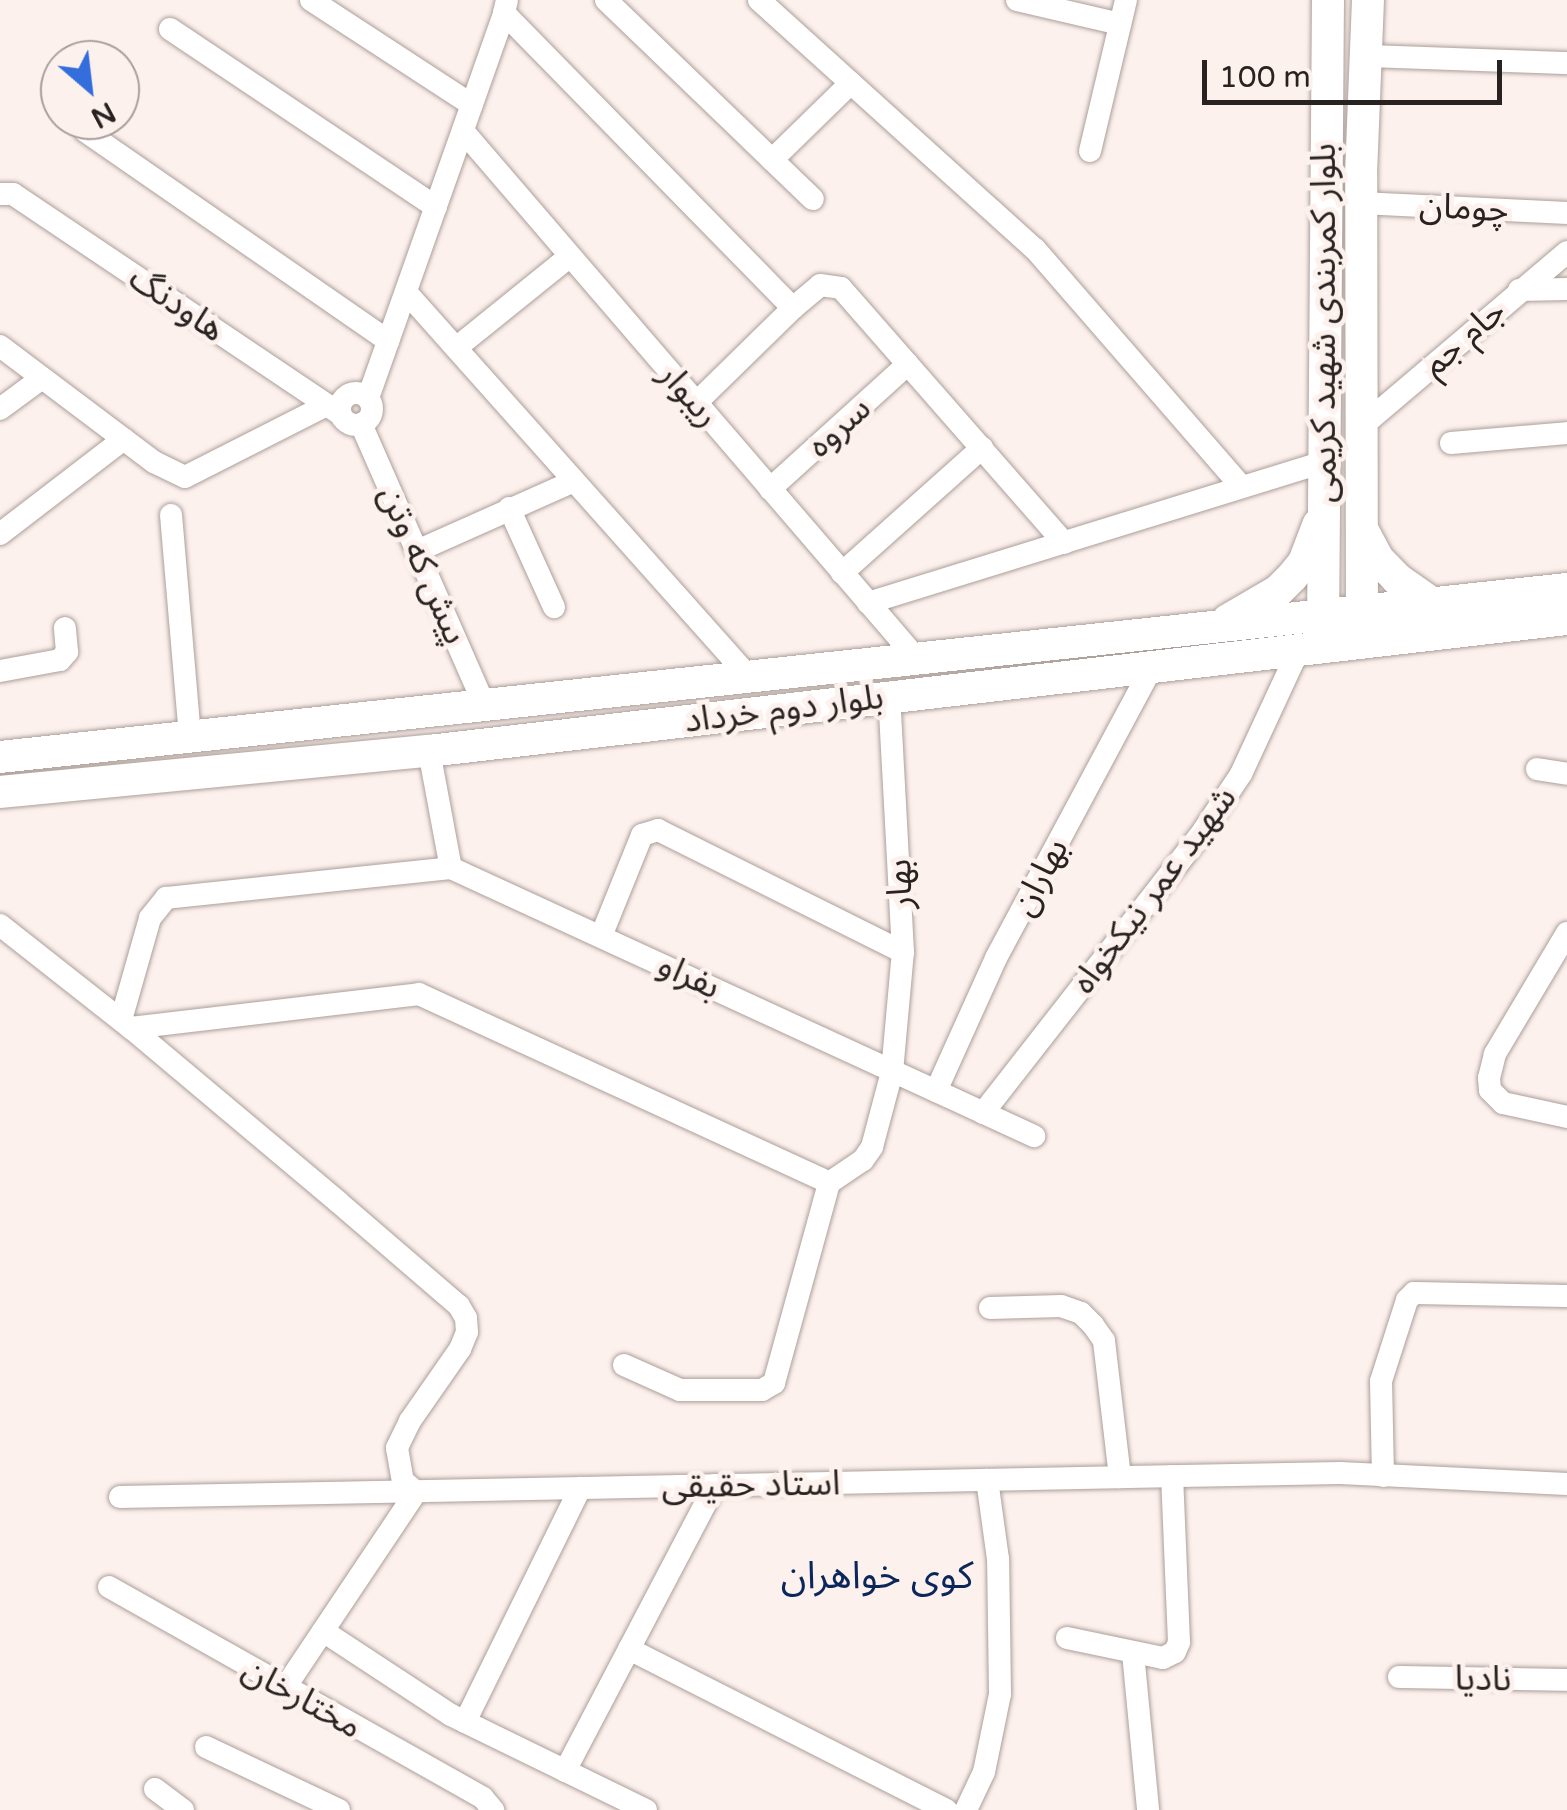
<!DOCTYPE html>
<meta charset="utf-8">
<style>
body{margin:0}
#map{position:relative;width:1567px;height:1810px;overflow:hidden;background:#fdf1ed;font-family:"Varela Round","Noto Sans Arabic",sans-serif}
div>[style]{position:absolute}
.roads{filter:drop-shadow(0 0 2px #ac9f9a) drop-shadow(0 0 2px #ac9f9a)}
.street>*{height:22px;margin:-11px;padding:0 11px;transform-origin:11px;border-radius:11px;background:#fff}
.street>.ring{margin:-11px;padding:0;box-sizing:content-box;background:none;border:22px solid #fff;border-radius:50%}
.secondary>*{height:32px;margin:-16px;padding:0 16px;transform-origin:16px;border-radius:16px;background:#fff}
span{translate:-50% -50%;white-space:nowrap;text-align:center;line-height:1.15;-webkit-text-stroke:10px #fdf1ed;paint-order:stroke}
.street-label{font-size:35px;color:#282321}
.neighbourhood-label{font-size:38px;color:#0a265a}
.north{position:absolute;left:40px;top:40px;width:100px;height:100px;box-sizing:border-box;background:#fdf1ed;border:2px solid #a89f9b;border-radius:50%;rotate:152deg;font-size:28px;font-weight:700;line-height:40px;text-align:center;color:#282321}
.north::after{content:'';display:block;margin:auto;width:35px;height:45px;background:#346edd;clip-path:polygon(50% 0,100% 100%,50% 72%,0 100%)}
.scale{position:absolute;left:1202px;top:60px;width:300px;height:45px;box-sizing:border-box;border:5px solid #282321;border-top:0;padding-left:12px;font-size:30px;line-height:35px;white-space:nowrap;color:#282321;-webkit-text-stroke:8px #fdf1ed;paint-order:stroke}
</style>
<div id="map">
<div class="roads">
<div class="street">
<i style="left:311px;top:0;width:192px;rotate:33.1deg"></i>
<i style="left:507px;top:0;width:13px;rotate:103deg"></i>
<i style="left:504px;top:13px;width:413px;rotate:45.6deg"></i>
<i style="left:793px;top:308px;width:35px;rotate:-40deg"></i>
<i style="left:820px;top:285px;width:21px;rotate:8deg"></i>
<i style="left:841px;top:288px;width:339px;rotate:48.8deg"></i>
<i style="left:606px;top:0;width:287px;rotate:43.9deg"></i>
<i style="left:759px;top:0;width:372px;rotate:42.1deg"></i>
<i style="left:1035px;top:249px;width:315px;rotate:49deg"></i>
<i style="left:1017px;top:0;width:106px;rotate:13.1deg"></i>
<i style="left:170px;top:29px;width:320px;rotate:33.8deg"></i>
<i style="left:1366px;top:56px;width:201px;rotate:2deg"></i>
<i style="left:85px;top:131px;width:369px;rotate:34.7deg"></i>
<i style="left:463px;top:131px;width:696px;rotate:49.31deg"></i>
<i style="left:1090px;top:151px;width:155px;rotate:-76.6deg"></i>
<i style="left:772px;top:160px;width:110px;rotate:-44.3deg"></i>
<i style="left:0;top:194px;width:13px"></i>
<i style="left:13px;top:194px;width:394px;rotate:33.9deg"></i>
<i style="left:1361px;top:203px;width:206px;rotate:2.8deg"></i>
<i style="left:1519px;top:290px;width:48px;rotate:-1.2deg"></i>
<i style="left:406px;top:292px;width:516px;rotate:48.3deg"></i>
<i style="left:0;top:346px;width:193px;rotate:37deg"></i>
<i style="left:154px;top:462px;width:34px;rotate:26deg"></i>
<i style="left:185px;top:477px;width:159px;rotate:-26.9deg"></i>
<i style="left:456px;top:348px;width:146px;rotate:-38.9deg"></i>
<i class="ring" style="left:340px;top:393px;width:10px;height:10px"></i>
<i style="left:368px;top:398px;width:408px;rotate:-70.5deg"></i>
<i style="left:696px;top:403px;width:136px;rotate:-44.4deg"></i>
<i style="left:0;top:409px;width:52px;rotate:-36.4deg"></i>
<i style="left:361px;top:424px;width:308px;rotate:66.3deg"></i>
<i style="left:1362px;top:426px;width:269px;rotate:-40.3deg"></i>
<i style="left:1451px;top:443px;width:116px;rotate:-4.9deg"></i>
<i style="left:770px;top:489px;width:186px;rotate:-42.2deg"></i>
<i style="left:509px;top:508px;width:109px;rotate:65.6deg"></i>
<i style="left:171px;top:515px;width:223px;rotate:85.1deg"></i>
<i style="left:0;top:534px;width:156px;rotate:-37.5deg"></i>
<i style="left:417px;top:551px;width:172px;rotate:-24deg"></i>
<i style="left:842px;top:573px;width:188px;rotate:-41.8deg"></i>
<i style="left:868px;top:603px;width:477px;rotate:-17.2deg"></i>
<i style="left:0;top:671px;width:61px;rotate:-10.4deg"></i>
<i style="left:60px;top:660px;width:11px;rotate:-49deg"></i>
<i style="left:67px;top:652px;width:24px;rotate:-95deg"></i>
<i style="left:429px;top:751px;width:119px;rotate:79.4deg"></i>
<i style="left:451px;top:868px;width:642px;rotate:24.69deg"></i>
<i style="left:1537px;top:769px;width:30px;rotate:9deg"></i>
<i style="left:0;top:925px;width:167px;rotate:38.2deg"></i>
<i style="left:131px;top:1028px;width:269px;rotate:40deg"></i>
<i style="left:337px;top:1201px;width:161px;rotate:40.7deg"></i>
<i style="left:459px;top:1306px;width:14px;rotate:60deg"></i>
<i style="left:466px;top:1318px;width:14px;rotate:86deg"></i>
<i style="left:467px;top:1332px;width:18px;rotate:112deg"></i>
<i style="left:460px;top:1349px;width:88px;rotate:124.8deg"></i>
<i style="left:410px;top:1421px;width:30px;rotate:116deg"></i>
<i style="left:397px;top:1448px;width:34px;rotate:80deg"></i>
<i style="left:403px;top:1481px;width:17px;rotate:40deg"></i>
<i style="left:416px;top:1492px;width:236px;rotate:123.8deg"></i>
<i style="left:1567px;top:933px;width:141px;rotate:120.8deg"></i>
<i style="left:1495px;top:1054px;width:25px;rotate:104deg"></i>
<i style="left:1489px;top:1078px;width:12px;rotate:85deg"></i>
<i style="left:1490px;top:1090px;width:18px;rotate:45deg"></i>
<i style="left:1503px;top:1103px;width:66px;rotate:12.3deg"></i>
<i style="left:602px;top:934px;width:107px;rotate:-68deg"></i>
<i style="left:642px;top:835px;width:17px;rotate:-17deg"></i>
<i style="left:658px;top:830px;width:274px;rotate:26.5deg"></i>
<i style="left:121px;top:1020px;width:106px;rotate:-74.1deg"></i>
<i style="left:150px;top:918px;width:26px;rotate:-51deg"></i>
<i style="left:166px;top:898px;width:287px;rotate:-6deg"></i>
<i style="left:131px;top:1028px;width:290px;rotate:-6.7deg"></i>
<i style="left:419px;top:994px;width:451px;rotate:24.7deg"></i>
<i style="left:936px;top:1091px;width:146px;rotate:-65.7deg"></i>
<i style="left:996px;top:958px;width:330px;rotate:-61.8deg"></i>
<i style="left:983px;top:1113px;width:350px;rotate:-52deg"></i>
<i style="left:1199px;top:837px;width:76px;rotate:-56.3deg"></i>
<i style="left:1241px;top:774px;width:136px;rotate:-65.1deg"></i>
<i style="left:990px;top:1308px;width:71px;rotate:-1.6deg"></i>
<i style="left:1061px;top:1306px;width:21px;rotate:19deg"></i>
<i style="left:1081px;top:1313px;width:17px;rotate:45deg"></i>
<i style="left:1093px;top:1325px;width:19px;rotate:55deg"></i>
<i style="left:1104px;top:1341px;width:137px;rotate:83.3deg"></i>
<i style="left:624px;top:1365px;width:61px;rotate:24.1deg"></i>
<i style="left:680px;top:1390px;width:82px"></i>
<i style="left:762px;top:1390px;width:14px;rotate:-30deg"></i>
<i style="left:774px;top:1383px;width:207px;rotate:-74.6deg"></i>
<i style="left:829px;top:1183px;width:41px;rotate:-34.1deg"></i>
<i style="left:863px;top:1160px;width:16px;rotate:-55deg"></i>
<i style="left:872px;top:1147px;width:78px;rotate:-75.1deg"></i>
<i style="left:892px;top:1072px;width:121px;rotate:-84.8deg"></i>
<i style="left:903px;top:952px;width:255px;rotate:-93.1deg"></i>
<i style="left:1383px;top:1476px;width:95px;rotate:-91.2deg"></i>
<i style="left:1381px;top:1381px;width:85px;rotate:-72.2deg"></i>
<i style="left:1407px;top:1300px;width:10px;rotate:-45deg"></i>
<i style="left:1414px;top:1293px;width:153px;rotate:1.1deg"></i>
<i style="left:120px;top:1497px;width:1220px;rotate:-1.13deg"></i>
<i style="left:1340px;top:1473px;width:227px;rotate:2.8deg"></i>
<i style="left:109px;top:1587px;width:429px;rotate:29.4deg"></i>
<i style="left:483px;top:1798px;width:16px;rotate:50deg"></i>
<i style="left:323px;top:1631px;width:153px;rotate:33.3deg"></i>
<i style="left:451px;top:1715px;width:217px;rotate:26deg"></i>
<i style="left:1067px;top:1638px;width:98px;rotate:11.8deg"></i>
<i style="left:1163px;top:1658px;width:13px;rotate:-27deg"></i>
<i style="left:1175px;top:1652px;width:11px;rotate:-68deg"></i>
<i style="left:1179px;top:1642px;width:166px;rotate:-92.4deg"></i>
<i style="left:629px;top:1649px;width:356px;rotate:26.9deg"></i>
<i style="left:1133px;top:1653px;width:158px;rotate:84.5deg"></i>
<i style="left:1399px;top:1677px;width:168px;rotate:1deg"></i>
<i style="left:465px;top:1722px;width:261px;rotate:-63.8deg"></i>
<i style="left:206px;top:1747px;width:147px;rotate:25.3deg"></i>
<i style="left:565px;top:1771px;width:323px;rotate:-62.3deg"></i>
<i style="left:155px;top:1789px;width:35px;rotate:37deg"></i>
<i style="left:966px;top:1810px;width:42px;rotate:-64.7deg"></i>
<i style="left:984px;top:1772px;width:80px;rotate:-78.4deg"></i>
<i style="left:1000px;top:1694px;width:135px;rotate:-90.8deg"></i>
<i style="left:998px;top:1559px;width:80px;rotate:-97.9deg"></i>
</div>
<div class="secondary">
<i style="left:1362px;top:529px;width:34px;rotate:62deg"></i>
<i style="left:1378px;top:559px;width:28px;rotate:46deg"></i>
<i style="left:1397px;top:579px;width:44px;rotate:34.8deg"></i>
<i style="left:1228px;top:620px;width:58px;rotate:-30.1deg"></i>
<i style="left:1278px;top:591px;width:20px;rotate:-45deg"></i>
<i style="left:1292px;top:577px;width:19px;rotate:-51deg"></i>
<i style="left:1304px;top:562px;width:40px;rotate:-69deg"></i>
<i style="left:1362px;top:632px;width:458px;rotate:-90.1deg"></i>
<i style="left:1361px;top:174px;width:174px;rotate:-87.7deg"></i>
<i style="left:1323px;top:635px;width:635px;rotate:-89.55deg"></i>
<i style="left:0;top:757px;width:1576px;rotate:-6.12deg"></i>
<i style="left:0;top:792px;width:431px;rotate:-5.5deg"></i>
<i style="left:429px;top:751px;width:1146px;rotate:-6.62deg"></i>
</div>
</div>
<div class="street-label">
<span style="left:1464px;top:208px;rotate:3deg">چومان</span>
<span style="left:177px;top:304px;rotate:34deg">هاودنگ</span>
<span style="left:1324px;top:323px;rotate:-90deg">بلوار کمربندی شهید کریمی</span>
<span style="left:1464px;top:338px;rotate:-41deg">جام جم</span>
<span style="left:689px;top:395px;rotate:49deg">ریبوار</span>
<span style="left:839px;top:427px;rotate:-42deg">سروه</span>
<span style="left:423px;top:565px;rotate:66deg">پیش که وتن</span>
<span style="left:784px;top:709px;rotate:-7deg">بلوار دوم خرداد</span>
<span style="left:1040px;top:877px;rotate:-62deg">بهاران</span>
<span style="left:900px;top:884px;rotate:-92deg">بهار</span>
<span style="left:1154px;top:890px;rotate:-53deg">شهید عمر نیکخواه</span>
<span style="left:689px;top:976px;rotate:25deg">بفراو</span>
<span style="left:751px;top:1485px;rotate:-1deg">استاد حقیقی</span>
<span style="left:1483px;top:1679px;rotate:1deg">نادیا</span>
<span style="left:302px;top:1698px;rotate:29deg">مختارخان</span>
</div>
<div class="neighbourhood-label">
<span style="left:877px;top:1577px">کوی خواهران</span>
</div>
<div class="north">N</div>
<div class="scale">100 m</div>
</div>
